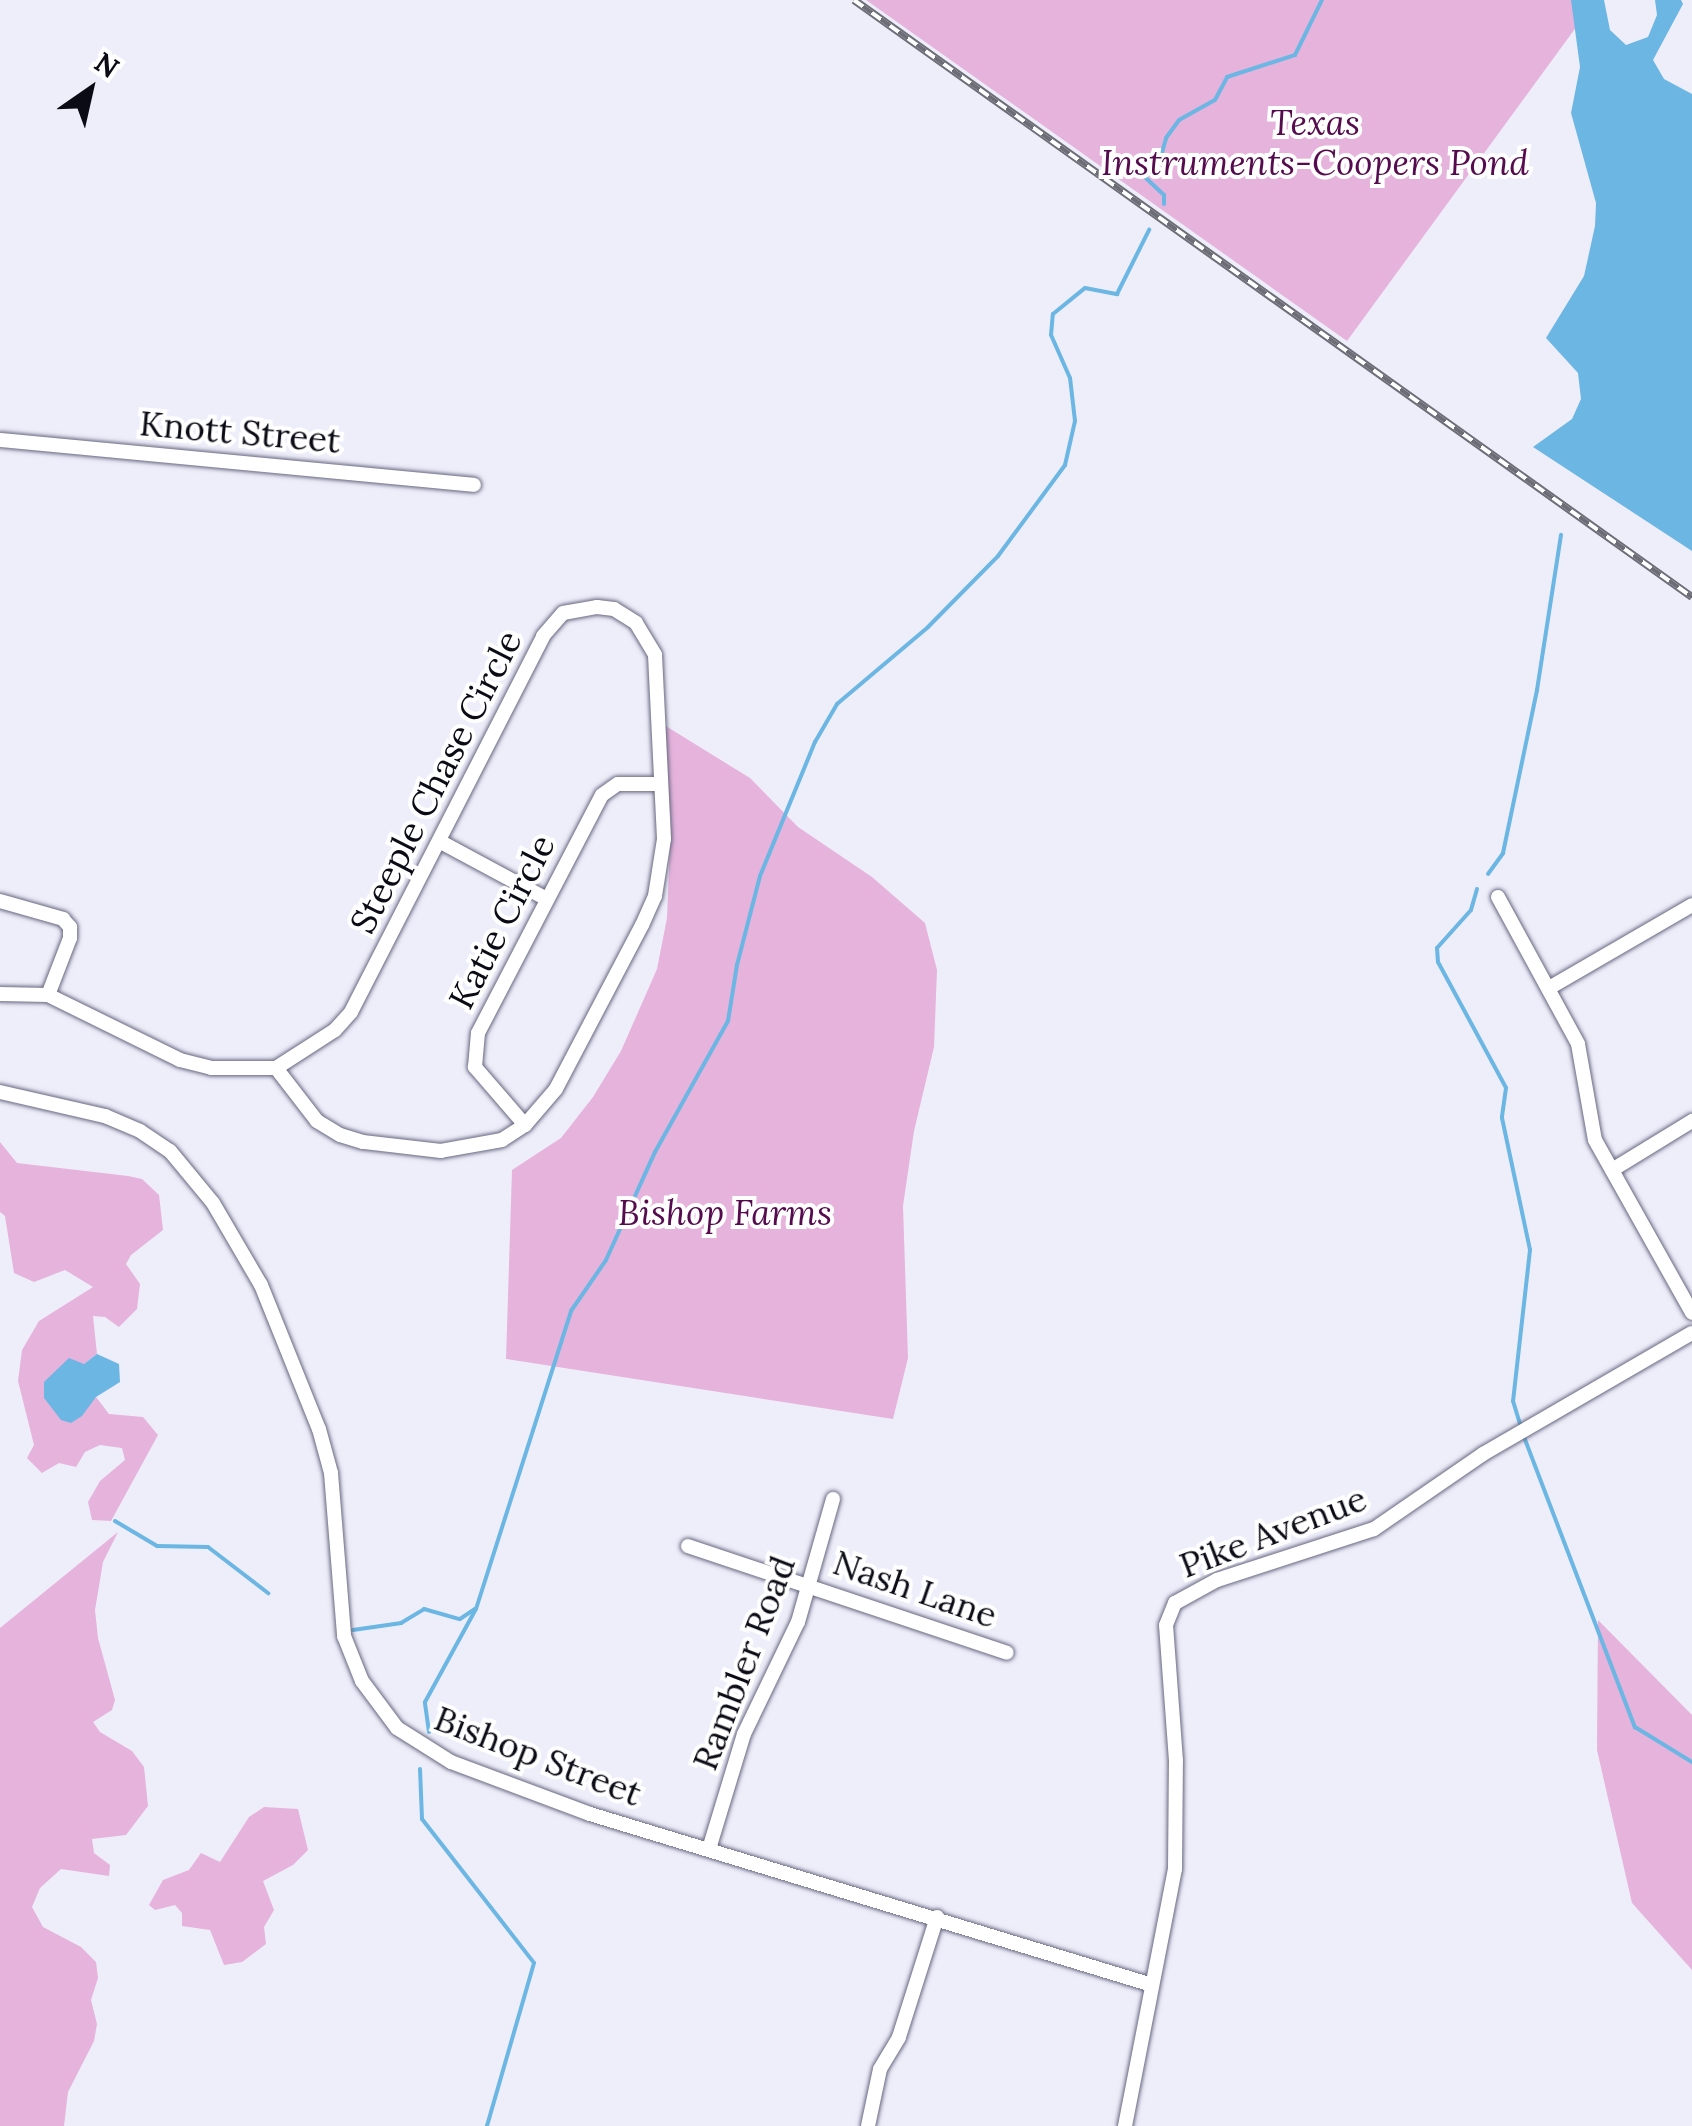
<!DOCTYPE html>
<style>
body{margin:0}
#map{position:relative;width:1692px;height:2126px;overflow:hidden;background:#eeeefa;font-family:Lora,serif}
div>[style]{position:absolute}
.green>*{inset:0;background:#e5b3dc}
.water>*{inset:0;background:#6bb6e3}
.stream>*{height:4px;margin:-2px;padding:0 2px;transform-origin:2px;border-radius:2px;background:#6bb6e3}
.roads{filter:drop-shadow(0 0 2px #676781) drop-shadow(0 0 2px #676781)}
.minor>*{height:14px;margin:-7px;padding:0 7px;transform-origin:7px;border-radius:7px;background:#fff}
.rail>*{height:8px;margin-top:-4px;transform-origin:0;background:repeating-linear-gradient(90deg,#fff 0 11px,#6d6d78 0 22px);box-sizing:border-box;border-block:2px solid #6d6d78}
span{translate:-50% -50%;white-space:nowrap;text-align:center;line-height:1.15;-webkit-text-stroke:8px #fff;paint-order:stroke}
.park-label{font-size:35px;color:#550b4d;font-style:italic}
.street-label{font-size:35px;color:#0b0b15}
.north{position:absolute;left:40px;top:40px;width:100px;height:100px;-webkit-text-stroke:8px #fff;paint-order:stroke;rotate:34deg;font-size:28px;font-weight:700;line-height:40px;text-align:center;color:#0b0b15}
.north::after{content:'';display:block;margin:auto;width:35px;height:45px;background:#0b0b15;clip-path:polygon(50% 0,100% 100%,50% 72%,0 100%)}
</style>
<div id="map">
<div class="green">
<i style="clip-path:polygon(866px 0,1596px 0,1347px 341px)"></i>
<i style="clip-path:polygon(656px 720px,750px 778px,798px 827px,872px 877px,925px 923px,937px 970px,934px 1047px,914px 1131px,903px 1206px,908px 1358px,893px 1419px,506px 1359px,512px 1170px,561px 1138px,593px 1097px,621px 1051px,657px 969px,667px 918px,671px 817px)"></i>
<i style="clip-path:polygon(0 1142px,17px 1163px,128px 1176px,142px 1179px,159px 1195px,163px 1230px,131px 1255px,126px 1264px,140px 1284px,137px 1309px,119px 1327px,105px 1317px,93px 1316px,97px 1354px,84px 1364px,71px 1423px,96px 1397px,109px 1414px,143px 1417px,158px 1435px,111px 1521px,92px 1520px,88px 1502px,100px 1481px,125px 1460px,122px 1448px,100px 1445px,85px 1452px,76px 1467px,59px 1463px,42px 1473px,27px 1458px,34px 1445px,18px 1381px,22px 1350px,39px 1321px,93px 1287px,65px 1270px,34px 1282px,14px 1273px,5px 1216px,0 1212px)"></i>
<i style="clip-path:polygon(118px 1532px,103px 1562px,95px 1610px,98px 1638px,115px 1700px,112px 1710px,93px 1722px,100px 1732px,132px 1751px,144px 1767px,148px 1806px,126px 1835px,92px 1839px,94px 1853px,110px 1865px,109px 1876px,61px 1869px,40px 1888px,32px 1907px,43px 1927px,81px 1947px,96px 1962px,98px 1978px,91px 2000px,97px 2024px,94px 2041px,68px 2092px,64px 2126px,0 2126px,0 1628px)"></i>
<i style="clip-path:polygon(1598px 1620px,1692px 1715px,1692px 1970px,1632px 1903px,1597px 1750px)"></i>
<i style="clip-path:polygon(264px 1807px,298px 1809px,308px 1850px,293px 1865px,263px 1881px,274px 1910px,264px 1927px,266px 1944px,242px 1962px,224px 1965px,210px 1930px,182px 1926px,182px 1913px,175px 1905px,155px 1910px,149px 1905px,163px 1880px,189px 1870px,201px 1853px,220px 1862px,249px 1817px)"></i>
</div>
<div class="water">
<i style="clip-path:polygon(1571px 0,1604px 0,1610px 30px,1626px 45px,1648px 37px,1657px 15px,1655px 0,1681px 0,1683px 4px,1653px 60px,1664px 79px,1692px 94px,1692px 551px,1533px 447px,1572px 419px,1581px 399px,1578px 373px,1546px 338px,1584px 276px,1595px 226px,1596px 203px,1571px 113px,1580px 67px)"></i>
<i style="clip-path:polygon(97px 1354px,119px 1364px,120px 1382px,96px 1397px,82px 1416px,71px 1423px,61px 1420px,44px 1398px,44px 1382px,69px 1358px,84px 1364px)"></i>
</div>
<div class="stream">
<i style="left:1164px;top:204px;width:9px;rotate:-90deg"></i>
<i style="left:1164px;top:195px;width:26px;rotate:-137deg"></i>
<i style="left:1145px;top:177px;width:20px;rotate:-45deg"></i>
<i style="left:1159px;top:163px;width:26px;rotate:-74deg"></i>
<i style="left:1166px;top:138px;width:22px;rotate:-54deg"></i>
<i style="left:1179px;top:120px;width:41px;rotate:-29.1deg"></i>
<i style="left:1215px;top:100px;width:26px;rotate:-62deg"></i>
<i style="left:1227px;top:77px;width:71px;rotate:-17.9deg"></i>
<i style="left:1295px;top:55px;width:61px;rotate:-63.9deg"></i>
<i style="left:1488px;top:874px;width:26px;rotate:-54deg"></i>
<i style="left:1503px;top:853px;width:167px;rotate:-78.2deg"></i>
<i style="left:1537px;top:690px;width:157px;rotate:-81.2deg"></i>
<i style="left:1477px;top:889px;width:22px;rotate:106deg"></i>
<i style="left:1471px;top:910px;width:51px;rotate:131.8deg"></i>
<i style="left:1437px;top:948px;width:14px;rotate:86deg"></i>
<i style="left:1438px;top:962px;width:143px;rotate:61.6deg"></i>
<i style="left:1506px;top:1088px;width:30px;rotate:98deg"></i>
<i style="left:1502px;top:1118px;width:135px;rotate:78deg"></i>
<i style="left:1530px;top:1250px;width:152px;rotate:96.4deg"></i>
<i style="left:1513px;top:1401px;width:28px;rotate:73deg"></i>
<i style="left:1524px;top:1437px;width:311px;rotate:69.1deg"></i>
<i style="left:1635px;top:1727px;width:67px;rotate:31.6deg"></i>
<i style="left:115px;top:1521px;width:49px;rotate:30.8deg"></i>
<i style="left:157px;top:1546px;width:51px;rotate:1.1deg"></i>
<i style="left:208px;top:1547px;width:76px;rotate:37.5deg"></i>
<i style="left:353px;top:1630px;width:49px;rotate:-8.3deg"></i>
<i style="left:401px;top:1623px;width:27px;rotate:-31deg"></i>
<i style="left:424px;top:1609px;width:37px;rotate:16deg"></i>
<i style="left:460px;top:1619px;width:18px;rotate:-34deg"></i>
<i style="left:429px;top:1732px;width:30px;rotate:-98deg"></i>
<i style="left:425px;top:1702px;width:106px;rotate:-61.3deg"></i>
<i style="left:476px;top:1609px;width:313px;rotate:-72.3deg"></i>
<i style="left:571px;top:1311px;width:62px;rotate:-55.5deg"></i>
<i style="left:606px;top:1260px;width:119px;rotate:-65.6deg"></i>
<i style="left:655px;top:1152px;width:150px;rotate:-60.9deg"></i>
<i style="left:728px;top:1021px;width:57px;rotate:-80.9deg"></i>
<i style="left:737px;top:965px;width:92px;rotate:-75.5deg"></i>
<i style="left:760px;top:876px;width:145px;rotate:-67.7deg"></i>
<i style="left:815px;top:742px;width:44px;rotate:-59.9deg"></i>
<i style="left:837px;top:704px;width:119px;rotate:-40.2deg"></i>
<i style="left:928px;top:627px;width:100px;rotate:-45.4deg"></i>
<i style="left:998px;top:556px;width:113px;rotate:-53.6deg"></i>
<i style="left:1065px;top:465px;width:45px;rotate:-77.2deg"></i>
<i style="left:1075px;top:421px;width:43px;rotate:-96.6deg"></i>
<i style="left:1070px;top:378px;width:47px;rotate:-113.8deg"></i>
<i style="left:1051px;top:335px;width:21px;rotate:-85deg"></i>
<i style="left:1053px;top:314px;width:41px;rotate:-39.1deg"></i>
<i style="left:1085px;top:288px;width:33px;rotate:11deg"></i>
<i style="left:1117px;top:294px;width:72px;rotate:-63.4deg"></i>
<i style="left:420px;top:1769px;width:50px;rotate:87.7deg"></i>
<i style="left:422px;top:1819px;width:182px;rotate:52.1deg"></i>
<i style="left:534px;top:1963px;width:170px;rotate:106.1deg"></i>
</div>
<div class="roads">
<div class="minor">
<i style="left:0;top:440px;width:476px;rotate:5.4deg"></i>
<i style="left:597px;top:607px;width:17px;rotate:7deg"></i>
<i style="left:614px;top:609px;width:26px;rotate:32deg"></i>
<i style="left:636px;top:623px;width:37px;rotate:59deg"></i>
<i style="left:655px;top:655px;width:184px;rotate:87.2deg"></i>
<i style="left:664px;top:839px;width:58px;rotate:99deg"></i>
<i style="left:655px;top:896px;width:32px;rotate:114deg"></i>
<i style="left:642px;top:925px;width:185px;rotate:117.7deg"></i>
<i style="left:556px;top:1089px;width:48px;rotate:130.7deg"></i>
<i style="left:525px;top:1125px;width:27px;rotate:147deg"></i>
<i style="left:502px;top:1140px;width:62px;rotate:169.8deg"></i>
<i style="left:441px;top:1151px;width:79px;rotate:-173.4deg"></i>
<i style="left:363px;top:1142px;width:24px;rotate:-163deg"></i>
<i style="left:340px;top:1135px;width:27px;rotate:-149deg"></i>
<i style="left:317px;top:1121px;width:67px;rotate:-127.7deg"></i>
<i style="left:276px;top:1068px;width:70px;rotate:-32.8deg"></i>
<i style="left:335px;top:1030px;width:24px;rotate:-48deg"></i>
<i style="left:351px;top:1012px;width:422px;rotate:-62.9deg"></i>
<i style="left:543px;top:636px;width:30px;rotate:-49deg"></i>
<i style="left:563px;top:613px;width:35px;rotate:-10deg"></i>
<i style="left:439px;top:841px;width:120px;rotate:28.3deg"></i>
<i style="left:1498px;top:897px;width:167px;rotate:61.4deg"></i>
<i style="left:1578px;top:1044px;width:97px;rotate:80deg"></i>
<i style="left:1595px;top:1140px;width:198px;rotate:60.7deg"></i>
<i style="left:0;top:901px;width:66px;rotate:15.9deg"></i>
<i style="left:63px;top:919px;width:11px;rotate:49deg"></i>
<i style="left:70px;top:927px;width:11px;rotate:90deg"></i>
<i style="left:70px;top:938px;width:61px;rotate:111.1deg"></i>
<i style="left:1549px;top:988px;width:165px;rotate:-30.1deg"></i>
<i style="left:0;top:994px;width:48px;rotate:1.2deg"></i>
<i style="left:48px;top:995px;width:147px;rotate:26.2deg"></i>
<i style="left:180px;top:1060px;width:32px;rotate:14deg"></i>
<i style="left:211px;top:1068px;width:65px"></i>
<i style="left:0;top:1092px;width:108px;rotate:12.9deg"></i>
<i style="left:105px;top:1116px;width:38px;rotate:23deg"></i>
<i style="left:140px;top:1131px;width:36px;rotate:34deg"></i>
<i style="left:170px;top:1151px;width:67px;rotate:50.4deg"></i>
<i style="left:213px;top:1203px;width:95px;rotate:59.7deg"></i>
<i style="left:261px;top:1285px;width:155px;rotate:68.1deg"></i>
<i style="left:319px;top:1429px;width:46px;rotate:74.7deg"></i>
<i style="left:331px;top:1473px;width:164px;rotate:85.4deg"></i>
<i style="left:344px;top:1636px;width:48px;rotate:68.2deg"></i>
<i style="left:362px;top:1681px;width:59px;rotate:53.3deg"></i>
<i style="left:397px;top:1728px;width:64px;rotate:32.2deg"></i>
<i style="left:451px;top:1762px;width:148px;rotate:20.5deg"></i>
<i style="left:590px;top:1814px;width:587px;rotate:16.92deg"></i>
<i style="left:525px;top:1125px;width:77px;rotate:-130.8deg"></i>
<i style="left:475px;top:1067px;width:34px;rotate:-85deg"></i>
<i style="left:478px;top:1033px;width:268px;rotate:-62.5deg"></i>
<i style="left:602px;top:795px;width:19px;rotate:-35deg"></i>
<i style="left:618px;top:784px;width:43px"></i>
<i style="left:1612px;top:1170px;width:94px;rotate:-31.5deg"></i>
<i style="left:688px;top:1546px;width:336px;rotate:18.5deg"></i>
<i style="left:709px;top:1849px;width:120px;rotate:-73.1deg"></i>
<i style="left:744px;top:1734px;width:124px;rotate:-64.3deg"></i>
<i style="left:798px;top:1622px;width:128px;rotate:-74.1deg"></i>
<i style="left:868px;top:2126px;width:58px;rotate:-78.1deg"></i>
<i style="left:880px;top:2069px;width:37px;rotate:-59deg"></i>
<i style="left:899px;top:2037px;width:126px;rotate:-72.4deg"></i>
<i style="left:1125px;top:2126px;width:262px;rotate:-79deg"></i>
<i style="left:1175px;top:1869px;width:108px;rotate:-89.5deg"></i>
<i style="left:1176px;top:1761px;width:136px;rotate:-94.2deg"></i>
<i style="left:1166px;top:1625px;width:24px;rotate:-68deg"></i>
<i style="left:1175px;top:1603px;width:48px;rotate:-28.7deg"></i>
<i style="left:1217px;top:1580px;width:165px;rotate:-18deg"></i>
<i style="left:1374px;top:1529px;width:132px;rotate:-34.5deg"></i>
<i style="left:1483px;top:1454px;width:241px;rotate:-30.1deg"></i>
</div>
</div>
<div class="rail">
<i style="left:854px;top:0;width:1029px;rotate:35.47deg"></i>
</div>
<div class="park-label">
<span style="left:1315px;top:143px">Texas<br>Instruments-Coopers Pond</span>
<span style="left:725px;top:1213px">Bishop Farms</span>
</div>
<div class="street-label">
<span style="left:240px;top:432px;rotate:5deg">Knott Street</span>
<span style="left:436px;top:782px;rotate:-63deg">Steeple Chase Circle</span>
<span style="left:502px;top:922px;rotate:-63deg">Katie Circle</span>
<span style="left:1273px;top:1532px;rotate:-21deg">Pike Avenue</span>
<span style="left:915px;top:1589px;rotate:19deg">Nash Lane</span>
<span style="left:744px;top:1663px;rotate:-69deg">Rambler Road</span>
<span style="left:538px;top:1756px;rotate:21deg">Bishop Street</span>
</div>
<div class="north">N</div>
</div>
